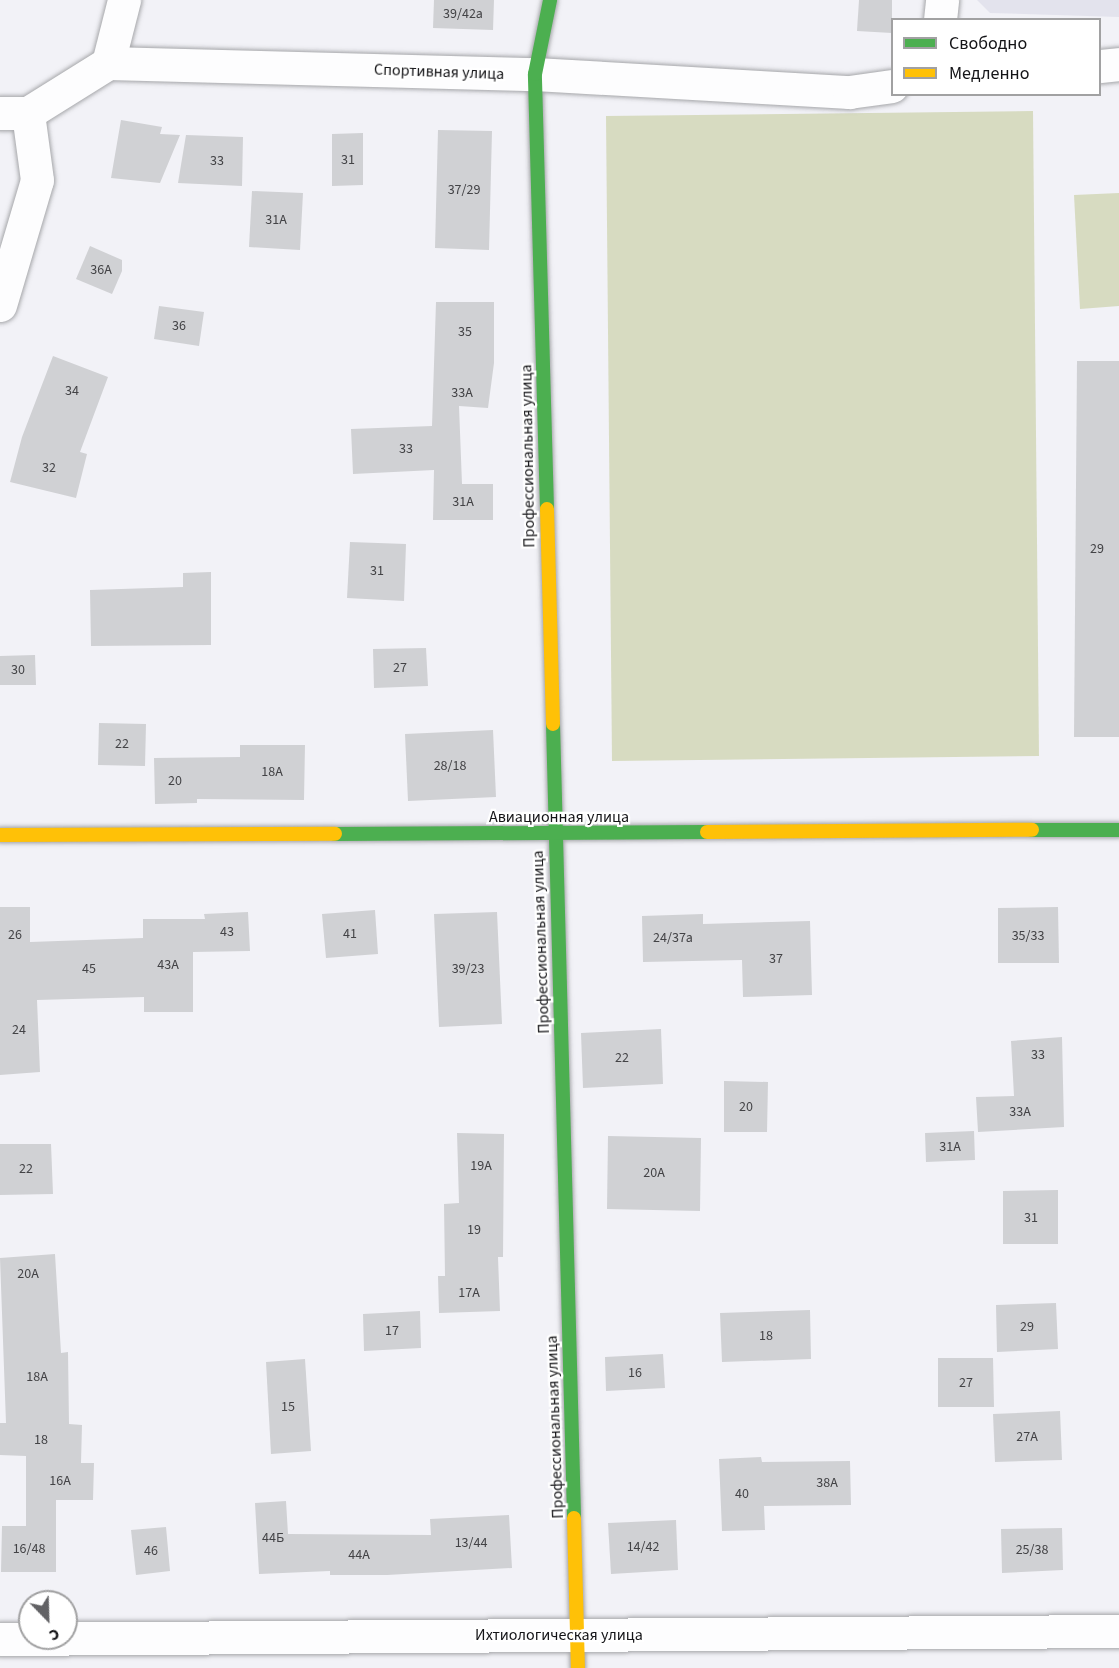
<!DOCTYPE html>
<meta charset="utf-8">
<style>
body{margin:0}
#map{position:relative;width:1119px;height:1668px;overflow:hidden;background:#f2f2f7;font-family:"Source Sans 3",sans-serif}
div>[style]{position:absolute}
.built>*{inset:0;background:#e3e3ed}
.green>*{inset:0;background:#d7dbc1}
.building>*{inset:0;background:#d0d1d4}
.roads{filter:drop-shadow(0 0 2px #a6a7aa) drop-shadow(0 0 2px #a6a7aa)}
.street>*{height:33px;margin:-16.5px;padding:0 16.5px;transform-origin:16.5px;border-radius:16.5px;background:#fdfdfe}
.fast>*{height:14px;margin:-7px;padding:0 7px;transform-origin:7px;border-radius:7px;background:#4caf50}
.slow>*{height:14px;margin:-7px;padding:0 7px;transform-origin:7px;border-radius:7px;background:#ffc107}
span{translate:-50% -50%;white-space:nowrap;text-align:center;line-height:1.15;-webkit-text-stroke:4.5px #fff;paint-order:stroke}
.number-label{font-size:14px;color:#434346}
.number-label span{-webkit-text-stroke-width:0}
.street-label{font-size:16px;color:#141417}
.legend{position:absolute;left:891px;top:18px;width:210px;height:78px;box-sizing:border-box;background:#fff;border:2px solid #a1a1a2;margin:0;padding:8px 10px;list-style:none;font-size:18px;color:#141417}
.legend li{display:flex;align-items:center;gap:12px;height:30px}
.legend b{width:30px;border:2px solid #a1a1a2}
.north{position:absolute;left:18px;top:1590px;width:60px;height:60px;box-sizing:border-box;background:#fff;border:2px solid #a1a1a2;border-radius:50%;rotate:157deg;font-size:16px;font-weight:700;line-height:24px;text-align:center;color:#141417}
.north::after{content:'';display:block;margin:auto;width:21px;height:27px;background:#626265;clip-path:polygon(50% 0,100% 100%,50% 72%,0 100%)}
</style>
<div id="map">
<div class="built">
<i style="clip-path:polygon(977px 0,1119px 0,1119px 17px,990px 13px)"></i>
</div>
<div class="green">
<i style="clip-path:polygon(1033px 111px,1039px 756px,612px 761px,606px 116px)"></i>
<i style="clip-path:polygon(1119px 193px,1119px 306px,1080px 309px,1074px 195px)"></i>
</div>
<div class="building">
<i style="clip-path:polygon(434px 0,494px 0,493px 30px,433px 28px)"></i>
<i style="clip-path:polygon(859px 0,892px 0,892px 33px,857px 31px)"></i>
<i style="clip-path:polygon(121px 120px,162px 127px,160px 134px,180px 135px,160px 183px,111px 178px)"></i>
<i style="clip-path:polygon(438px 130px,492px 131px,489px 250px,435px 248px)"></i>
<i style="clip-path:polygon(363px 133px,363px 185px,332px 186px,332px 134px)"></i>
<i style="clip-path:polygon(186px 135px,243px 137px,242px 186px,178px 183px)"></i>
<i style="clip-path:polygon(252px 191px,303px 193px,300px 250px,249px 247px)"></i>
<i style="clip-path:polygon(90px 246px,122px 260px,122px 271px,112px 294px,76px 279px)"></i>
<i style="clip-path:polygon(436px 302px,494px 302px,494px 363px,488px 408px,459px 406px,462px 484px,493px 484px,493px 520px,433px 520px,434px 470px,353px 474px,351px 429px,432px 426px)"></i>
<i style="clip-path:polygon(159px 306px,204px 312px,199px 346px,154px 339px)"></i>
<i style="clip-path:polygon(53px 356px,108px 377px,80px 452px,87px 454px,76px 498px,10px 482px,22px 437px)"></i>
<i style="clip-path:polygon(1077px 361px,1119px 361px,1119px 737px,1074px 737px)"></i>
<i style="clip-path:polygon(350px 542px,406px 544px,404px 601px,347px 598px)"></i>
<i style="clip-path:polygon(211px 572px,211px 645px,91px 646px,90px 590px,183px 587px,183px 573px)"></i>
<i style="clip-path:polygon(426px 648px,428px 686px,374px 688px,373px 649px)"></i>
<i style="clip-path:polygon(35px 655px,36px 685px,0 685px,0 656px)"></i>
<i style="clip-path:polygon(99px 723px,146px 724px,145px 766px,98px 765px)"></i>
<i style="clip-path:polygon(493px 730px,496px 797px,408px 801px,405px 734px)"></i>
<i style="clip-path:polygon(240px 745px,305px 745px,304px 800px,197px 799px,197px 803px,155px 804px,154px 758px,240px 757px)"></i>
<i style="clip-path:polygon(0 907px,30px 907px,30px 942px,143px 938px,143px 919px,205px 919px,204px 914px,248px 912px,250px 951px,193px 952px,193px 1012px,144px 1012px,144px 997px,37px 1000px,40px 1072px,0 1075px)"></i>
<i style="clip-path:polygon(1058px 907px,1059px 963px,998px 963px,998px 908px)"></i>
<i style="clip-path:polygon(375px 910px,378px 954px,326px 958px,322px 914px)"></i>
<i style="clip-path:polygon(497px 912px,502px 1024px,439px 1027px,434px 914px)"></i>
<i style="clip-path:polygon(703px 914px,703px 924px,810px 921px,812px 995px,743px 997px,742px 960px,643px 962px,642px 916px)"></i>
<i style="clip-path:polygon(661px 1029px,663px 1084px,583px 1088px,581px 1033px)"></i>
<i style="clip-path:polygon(1062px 1037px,1064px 1127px,978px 1132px,976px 1097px,1014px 1096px,1011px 1041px)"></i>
<i style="clip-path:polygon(724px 1081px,768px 1082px,767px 1132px,724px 1132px)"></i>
<i style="clip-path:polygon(974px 1131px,975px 1160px,926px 1162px,925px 1133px)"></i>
<i style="clip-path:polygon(457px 1133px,504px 1134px,503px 1257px,498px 1257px,500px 1311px,439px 1313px,438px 1276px,445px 1276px,444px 1204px,459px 1203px)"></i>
<i style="clip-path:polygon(608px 1136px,701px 1138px,700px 1211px,607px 1209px)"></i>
<i style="clip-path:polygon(0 1144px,51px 1144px,53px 1194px,0 1195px)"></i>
<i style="clip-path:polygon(1058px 1190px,1058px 1244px,1003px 1244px,1003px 1191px)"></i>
<i style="clip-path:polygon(55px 1254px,61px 1353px,68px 1352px,69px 1424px,82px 1425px,81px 1463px,94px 1463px,93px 1500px,56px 1500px,56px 1572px,1px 1572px,2px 1526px,26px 1526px,26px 1456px,0 1455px,0 1423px,6px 1423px,0 1258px)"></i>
<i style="clip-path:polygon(1056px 1303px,1058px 1349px,997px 1352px,996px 1305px)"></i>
<i style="clip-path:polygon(810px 1310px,811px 1359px,722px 1362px,720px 1313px)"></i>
<i style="clip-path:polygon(420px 1311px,421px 1348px,364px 1351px,363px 1314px)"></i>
<i style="clip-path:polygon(663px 1354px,665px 1388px,606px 1391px,605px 1357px)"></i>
<i style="clip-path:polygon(938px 1358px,993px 1358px,994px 1407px,938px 1407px)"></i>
<i style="clip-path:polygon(305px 1359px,311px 1451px,271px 1454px,266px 1362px)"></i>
<i style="clip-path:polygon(1060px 1411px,1062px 1460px,995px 1462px,993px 1414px)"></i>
<i style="clip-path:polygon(761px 1457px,762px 1462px,850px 1461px,851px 1505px,764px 1506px,765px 1530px,722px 1531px,719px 1459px)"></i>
<i style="clip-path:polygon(286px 1501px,288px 1534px,431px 1535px,430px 1519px,509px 1515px,512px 1568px,387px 1575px,330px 1575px,330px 1571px,259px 1574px,255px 1503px)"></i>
<i style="clip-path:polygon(676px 1520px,678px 1570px,611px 1574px,608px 1523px)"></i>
<i style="clip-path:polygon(166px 1527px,170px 1571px,136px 1575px,131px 1530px)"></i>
<i style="clip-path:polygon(1062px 1528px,1063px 1570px,1002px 1573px,1001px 1529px)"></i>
</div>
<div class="roads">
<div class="street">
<i style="left:940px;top:20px;width:20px;rotate:-84deg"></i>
<i style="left:108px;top:63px;width:65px;rotate:-75.7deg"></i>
<i style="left:1100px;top:66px;width:19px;rotate:-6deg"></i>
<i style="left:0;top:113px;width:28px"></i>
<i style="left:28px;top:113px;width:94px;rotate:-32deg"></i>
<i style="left:108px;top:63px;width:427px;rotate:1.5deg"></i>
<i style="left:535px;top:74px;width:315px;rotate:3.3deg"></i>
<i style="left:849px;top:92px;width:43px;rotate:-7.9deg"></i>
<i style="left:0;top:305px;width:130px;rotate:-73.5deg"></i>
<i style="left:37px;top:180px;width:68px;rotate:-97.7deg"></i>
<i style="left:0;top:1639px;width:1119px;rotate:-0.41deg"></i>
</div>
<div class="fast">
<i style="left:547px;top:509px;width:435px;rotate:-91.6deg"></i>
<i style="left:535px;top:74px;width:76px;rotate:-78.5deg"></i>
<i style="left:553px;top:724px;width:794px;rotate:88.48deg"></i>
<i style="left:1032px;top:830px;width:87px"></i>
<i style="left:335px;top:834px;width:372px;rotate:-0.3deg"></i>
</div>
<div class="slow">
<i style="left:547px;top:509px;width:215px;rotate:88.4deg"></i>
<i style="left:707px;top:832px;width:325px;rotate:-0.4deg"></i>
<i style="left:0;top:835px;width:335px;rotate:-0.2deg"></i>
<i style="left:574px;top:1518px;width:150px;rotate:88.5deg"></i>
</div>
</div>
<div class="number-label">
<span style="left:463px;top:14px">39/42а</span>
<span style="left:348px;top:160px">31</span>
<span style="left:217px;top:161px">33</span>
<span style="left:464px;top:190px">37/29</span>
<span style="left:276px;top:220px">31А</span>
<span style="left:101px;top:270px">36А</span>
<span style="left:179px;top:326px">36</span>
<span style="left:465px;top:332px">35</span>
<span style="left:72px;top:391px">34</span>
<span style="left:462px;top:393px">33А</span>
<span style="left:406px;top:449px">33</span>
<span style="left:49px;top:468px">32</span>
<span style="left:463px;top:502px">31А</span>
<span style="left:1097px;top:549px">29</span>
<span style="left:377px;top:571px">31</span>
<span style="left:400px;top:668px">27</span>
<span style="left:18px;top:670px">30</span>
<span style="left:122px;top:744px">22</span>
<span style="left:450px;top:766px">28/18</span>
<span style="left:272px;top:772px">18А</span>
<span style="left:175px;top:781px">20</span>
<span style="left:227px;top:932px">43</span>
<span style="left:350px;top:934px">41</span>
<span style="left:15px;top:935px">26</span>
<span style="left:1028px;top:936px">35/33</span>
<span style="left:673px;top:938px">24/37а</span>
<span style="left:776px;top:959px">37</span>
<span style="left:168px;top:965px">43А</span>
<span style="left:89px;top:969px">45</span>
<span style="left:468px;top:969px">39/23</span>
<span style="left:19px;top:1030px">24</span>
<span style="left:1038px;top:1055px">33</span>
<span style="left:622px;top:1058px">22</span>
<span style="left:746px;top:1107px">20</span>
<span style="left:1020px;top:1112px">33А</span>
<span style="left:950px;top:1147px">31А</span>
<span style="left:481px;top:1166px">19А</span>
<span style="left:26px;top:1169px">22</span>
<span style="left:654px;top:1173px">20А</span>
<span style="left:1031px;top:1218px">31</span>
<span style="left:474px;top:1230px">19</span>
<span style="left:28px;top:1274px">20А</span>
<span style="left:469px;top:1293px">17А</span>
<span style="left:1027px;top:1327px">29</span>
<span style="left:392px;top:1331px">17</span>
<span style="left:766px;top:1336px">18</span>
<span style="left:635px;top:1373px">16</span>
<span style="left:37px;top:1377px">18А</span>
<span style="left:966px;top:1383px">27</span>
<span style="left:288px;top:1407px">15</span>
<span style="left:1027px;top:1437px">27А</span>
<span style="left:41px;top:1440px">18</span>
<span style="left:60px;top:1481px">16А</span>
<span style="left:827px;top:1483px">38А</span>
<span style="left:742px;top:1494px">40</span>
<span style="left:273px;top:1538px">44Б</span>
<span style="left:471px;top:1543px">13/44</span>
<span style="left:643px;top:1547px">14/42</span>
<span style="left:29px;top:1549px">16/48</span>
<span style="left:1032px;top:1550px">25/38</span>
<span style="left:151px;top:1551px">46</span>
<span style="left:359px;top:1555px">44А</span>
</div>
<div class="street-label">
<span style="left:439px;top:72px;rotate:2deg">Спортивная улица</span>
<span style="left:528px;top:456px;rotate:-91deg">Профессиональная улица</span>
<span style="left:559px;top:817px">Авиационная улица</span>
<span style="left:541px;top:942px;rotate:-92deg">Профессиональная улица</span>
<span style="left:555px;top:1427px;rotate:-92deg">Профессиональная улица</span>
<span style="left:559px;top:1635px">Ихтиологическая улица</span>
</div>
<ul class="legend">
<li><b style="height:8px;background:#4caf50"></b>Свободно</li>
<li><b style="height:8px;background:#ffc107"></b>Медленно</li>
</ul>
<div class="north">С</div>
</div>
